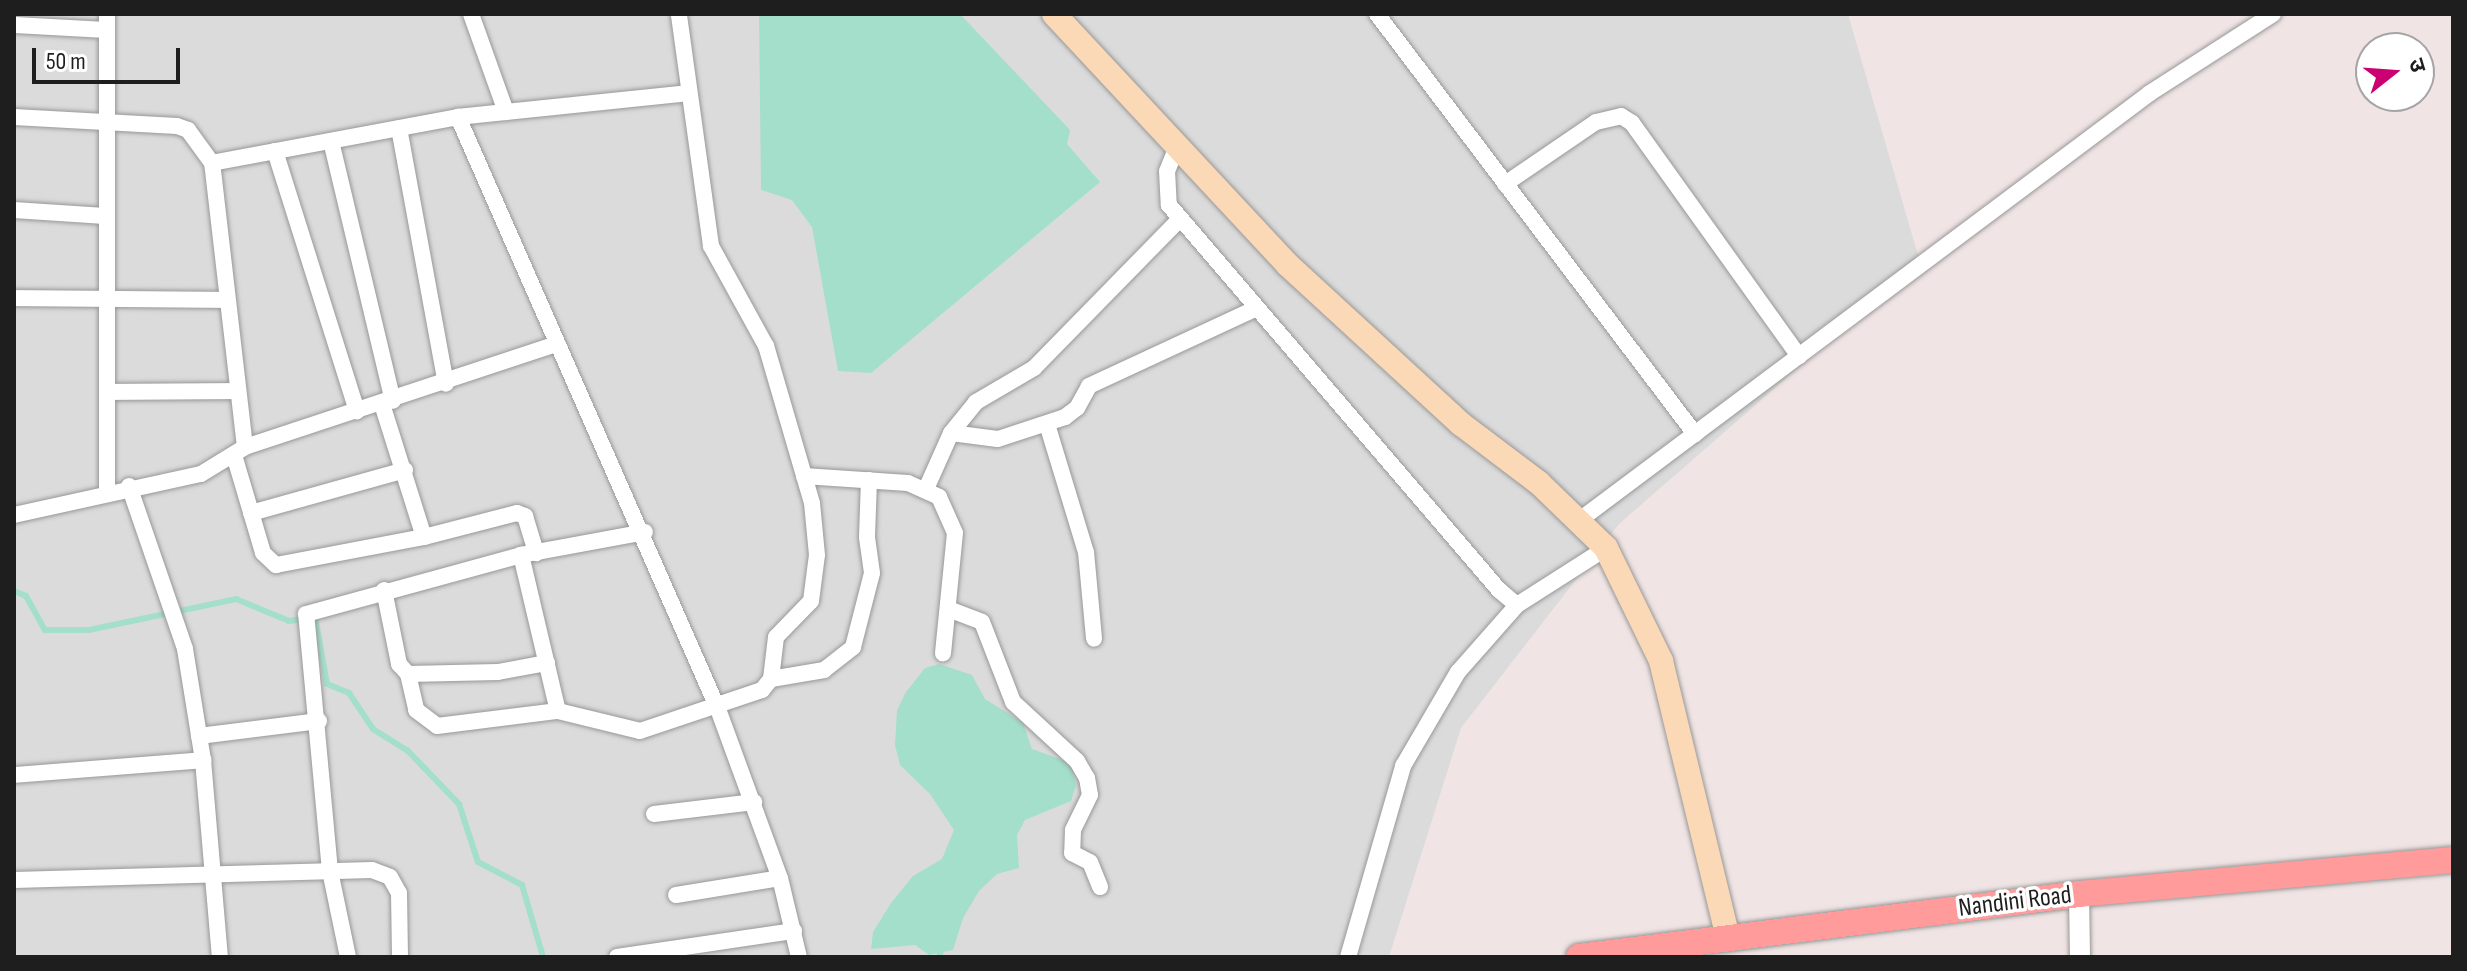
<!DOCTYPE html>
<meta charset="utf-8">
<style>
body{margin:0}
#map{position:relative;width:2467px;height:971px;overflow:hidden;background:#f0e5e4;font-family:"Sofia Sans Condensed","Noto Sans Devanagari",sans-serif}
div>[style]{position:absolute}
.residential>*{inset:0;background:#dcdbdc}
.water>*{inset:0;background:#a3dfcb}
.stream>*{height:6px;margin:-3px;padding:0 3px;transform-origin:3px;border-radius:3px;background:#a3dfcb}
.roads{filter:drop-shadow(0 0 2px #989898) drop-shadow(0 0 2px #989898)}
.minor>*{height:16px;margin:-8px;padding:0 8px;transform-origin:8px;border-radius:8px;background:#fff}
.tertiary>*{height:20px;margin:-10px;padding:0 10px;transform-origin:10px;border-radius:10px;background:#fff}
.secondary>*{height:24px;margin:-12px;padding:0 12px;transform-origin:12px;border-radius:12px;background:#fbd8b6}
.primary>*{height:26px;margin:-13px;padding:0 13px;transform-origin:13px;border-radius:13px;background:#ff9b9a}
span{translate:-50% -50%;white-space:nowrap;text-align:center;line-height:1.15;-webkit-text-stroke:7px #fff;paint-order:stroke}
.street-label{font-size:26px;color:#1e1e1e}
.frame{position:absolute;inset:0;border:16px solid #1e1e1e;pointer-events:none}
.north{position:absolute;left:2355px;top:32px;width:80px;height:80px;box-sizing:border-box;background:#fff;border:2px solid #a5a5a5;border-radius:50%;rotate:73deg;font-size:22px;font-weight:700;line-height:32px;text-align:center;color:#1e1e1e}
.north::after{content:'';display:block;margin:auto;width:28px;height:36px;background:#cd0073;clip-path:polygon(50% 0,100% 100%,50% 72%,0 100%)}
.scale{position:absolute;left:32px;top:48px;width:148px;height:36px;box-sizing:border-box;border:4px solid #1e1e1e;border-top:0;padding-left:10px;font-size:24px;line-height:28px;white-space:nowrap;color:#1e1e1e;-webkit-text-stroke:6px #fff;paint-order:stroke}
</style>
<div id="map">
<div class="residential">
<i style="clip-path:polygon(14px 14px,1848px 14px,1920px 262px,1619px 524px,1461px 728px,1389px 957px,14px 957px)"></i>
</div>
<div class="water">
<i style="clip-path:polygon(759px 14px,960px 14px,1070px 130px,1067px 144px,1100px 182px,871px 373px,838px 371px,812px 227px,792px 200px,761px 190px)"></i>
<i style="clip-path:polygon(939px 664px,972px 675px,985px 699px,1023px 723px,1032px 749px,1071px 763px,1076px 785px,1071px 801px,1025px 820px,1017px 835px,1019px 868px,997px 874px,979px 891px,963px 918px,953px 950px,929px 955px,915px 945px,871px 949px,873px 932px,891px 903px,913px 876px,942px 859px,954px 830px,930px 794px,900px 765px,895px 745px,897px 710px,906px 692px,925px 668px)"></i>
</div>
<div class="stream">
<i style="left:14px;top:591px;width:13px;rotate:23deg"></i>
<i style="left:26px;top:596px;width:39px;rotate:61deg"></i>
<i style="left:45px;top:630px;width:44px"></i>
<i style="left:89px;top:630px;width:150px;rotate:-11.9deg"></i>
<i style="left:236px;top:599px;width:57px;rotate:22.5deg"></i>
<i style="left:289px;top:621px;width:26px;rotate:-9deg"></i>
<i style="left:315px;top:617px;width:68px;rotate:79.8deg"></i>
<i style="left:327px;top:684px;width:24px;rotate:22deg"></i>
<i style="left:349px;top:693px;width:43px;rotate:56.3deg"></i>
<i style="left:373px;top:729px;width:41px;rotate:32.2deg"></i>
<i style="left:408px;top:751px;width:74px;rotate:46.1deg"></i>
<i style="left:459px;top:804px;width:61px;rotate:71.9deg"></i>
<i style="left:478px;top:862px;width:50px;rotate:27.6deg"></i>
<i style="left:522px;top:885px;width:75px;rotate:73.7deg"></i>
<i style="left:939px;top:957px;width:6px;rotate:-72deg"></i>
</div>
<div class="roads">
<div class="minor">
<i style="left:471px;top:14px;width:104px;rotate:70.3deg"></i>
<i style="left:1377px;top:14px;width:527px;rotate:52.87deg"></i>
<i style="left:14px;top:25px;width:93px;rotate:3.1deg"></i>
<i style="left:14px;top:117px;width:163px;rotate:3.2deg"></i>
<i style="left:177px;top:126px;width:12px;rotate:20deg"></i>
<i style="left:188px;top:130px;width:41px;rotate:54deg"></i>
<i style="left:458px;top:117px;width:647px;rotate:66.29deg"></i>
<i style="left:718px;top:709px;width:180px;rotate:69.9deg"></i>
<i style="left:780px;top:878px;width:81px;rotate:76.5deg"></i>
<i style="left:399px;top:128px;width:260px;rotate:79.6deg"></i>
<i style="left:331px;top:141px;width:267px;rotate:76.6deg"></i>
<i style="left:1178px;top:144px;width:29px;rotate:112deg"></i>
<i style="left:1167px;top:171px;width:34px;rotate:87deg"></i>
<i style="left:1169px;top:205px;width:507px;rotate:49.4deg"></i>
<i style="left:1499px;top:590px;width:23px;rotate:40deg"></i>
<i style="left:1517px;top:605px;width:106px;rotate:-32.6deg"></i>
<i style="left:275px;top:151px;width:273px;rotate:72.5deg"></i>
<i style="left:1505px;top:184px;width:110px;rotate:-34.3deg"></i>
<i style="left:1596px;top:122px;width:26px;rotate:-13deg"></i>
<i style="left:1621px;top:116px;width:13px;rotate:32deg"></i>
<i style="left:1632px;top:123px;width:287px;rotate:54.4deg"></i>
<i style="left:14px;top:210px;width:91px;rotate:3.8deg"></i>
<i style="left:14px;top:298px;width:213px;rotate:0.5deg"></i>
<i style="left:107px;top:392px;width:129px;rotate:-0.4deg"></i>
<i style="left:382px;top:404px;width:139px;rotate:72.5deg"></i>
<i style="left:1047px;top:424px;width:134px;rotate:73.1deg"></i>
<i style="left:1086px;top:552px;width:87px;rotate:84.7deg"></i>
<i style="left:951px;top:433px;width:47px;rotate:7.3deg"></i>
<i style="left:998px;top:439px;width:71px;rotate:-18.2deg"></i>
<i style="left:1065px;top:417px;width:15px;rotate:-37deg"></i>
<i style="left:1077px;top:408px;width:25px;rotate:-61deg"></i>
<i style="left:1089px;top:386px;width:183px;rotate:-24.9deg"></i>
<i style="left:245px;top:447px;width:286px;rotate:-96.6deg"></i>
<i style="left:212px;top:163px;width:250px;rotate:-10.6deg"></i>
<i style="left:458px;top:117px;width:232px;rotate:-5.9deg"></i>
<i style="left:234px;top:455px;width:102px;rotate:73.5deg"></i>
<i style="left:263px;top:553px;width:18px;rotate:43deg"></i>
<i style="left:276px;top:565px;width:151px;rotate:-10.7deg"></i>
<i style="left:424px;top:537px;width:96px;rotate:-14.5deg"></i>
<i style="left:517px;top:513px;width:9px;rotate:21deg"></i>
<i style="left:525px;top:516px;width:39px;rotate:73deg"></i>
<i style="left:804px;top:476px;width:104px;rotate:3.9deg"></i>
<i style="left:908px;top:483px;width:34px;rotate:24deg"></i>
<i style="left:939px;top:497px;width:39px;rotate:66deg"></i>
<i style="left:955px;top:533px;width:121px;rotate:95.7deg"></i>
<i style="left:129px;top:486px;width:172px;rotate:71deg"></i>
<i style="left:185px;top:649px;width:112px;rotate:80.8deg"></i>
<i style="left:203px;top:760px;width:198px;rotate:85.1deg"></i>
<i style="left:926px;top:489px;width:61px;rotate:-65.9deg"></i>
<i style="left:951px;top:433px;width:40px;rotate:-51deg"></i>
<i style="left:976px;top:402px;width:67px;rotate:-30.4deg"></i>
<i style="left:1034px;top:368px;width:209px;rotate:-45.6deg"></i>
<i style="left:107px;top:491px;width:477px;rotate:-90deg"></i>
<i style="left:251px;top:513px;width:160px;rotate:-15.6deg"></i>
<i style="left:14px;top:515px;width:191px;rotate:-12.4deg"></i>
<i style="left:201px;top:474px;width:52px;rotate:-31.5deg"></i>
<i style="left:245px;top:447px;width:328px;rotate:-18.3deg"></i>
<i style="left:1581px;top:519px;width:711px;rotate:-36.82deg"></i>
<i style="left:2150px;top:93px;width:146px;rotate:-32.7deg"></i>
<i style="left:521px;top:555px;width:160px;rotate:76.7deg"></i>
<i style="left:384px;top:590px;width:76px;rotate:78.5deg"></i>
<i style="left:399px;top:664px;width:13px;rotate:48deg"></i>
<i style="left:408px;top:674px;width:90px;rotate:-1.3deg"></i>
<i style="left:498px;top:672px;width:50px;rotate:-10.4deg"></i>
<i style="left:951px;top:610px;width:33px;rotate:21deg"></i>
<i style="left:982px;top:622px;width:86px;rotate:68.8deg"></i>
<i style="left:1013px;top:702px;width:87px;rotate:42.7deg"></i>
<i style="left:1077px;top:761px;width:20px;rotate:60deg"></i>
<i style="left:1087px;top:778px;width:17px;rotate:80deg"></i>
<i style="left:1090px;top:795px;width:39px;rotate:116deg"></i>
<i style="left:1073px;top:830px;width:23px;rotate:92deg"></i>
<i style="left:1072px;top:853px;width:20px;rotate:27deg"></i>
<i style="left:1090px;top:862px;width:27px;rotate:68deg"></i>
<i style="left:408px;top:674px;width:37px;rotate:77deg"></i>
<i style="left:416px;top:710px;width:26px;rotate:37deg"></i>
<i style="left:437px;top:726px;width:122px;rotate:-7.1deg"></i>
<i style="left:558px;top:711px;width:84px;rotate:13.7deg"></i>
<i style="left:640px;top:731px;width:129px;rotate:-18.6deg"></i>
<i style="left:762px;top:690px;width:14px;rotate:-51deg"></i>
<i style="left:771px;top:679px;width:42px;rotate:-83.2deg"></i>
<i style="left:776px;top:637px;width:50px;rotate:-45.8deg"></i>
<i style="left:811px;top:601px;width:46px;rotate:-82.6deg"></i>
<i style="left:817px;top:555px;width:52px;rotate:-95.5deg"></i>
<i style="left:812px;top:503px;width:164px;rotate:-106.3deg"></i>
<i style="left:766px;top:346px;width:114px;rotate:-118.8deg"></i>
<i style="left:711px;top:246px;width:234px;rotate:-97.9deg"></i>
<i style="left:771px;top:679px;width:54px;rotate:-9.6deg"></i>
<i style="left:824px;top:670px;width:37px;rotate:-38deg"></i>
<i style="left:853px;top:647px;width:76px;rotate:-75.6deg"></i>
<i style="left:872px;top:573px;width:36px;rotate:-98deg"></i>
<i style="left:867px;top:537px;width:57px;rotate:-88deg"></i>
<i style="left:199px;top:736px;width:121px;rotate:-7.1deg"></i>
<i style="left:14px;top:775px;width:190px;rotate:-4.5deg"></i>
<i style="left:654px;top:814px;width:101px;rotate:-6.8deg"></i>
<i style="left:14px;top:880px;width:358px;rotate:-1.6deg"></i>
<i style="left:372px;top:870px;width:19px;rotate:21deg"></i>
<i style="left:390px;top:877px;width:18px;rotate:61deg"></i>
<i style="left:399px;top:893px;width:64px;rotate:89.1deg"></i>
<i style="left:676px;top:895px;width:105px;rotate:-9.3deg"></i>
<i style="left:348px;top:957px;width:88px;rotate:-101.8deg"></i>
<i style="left:330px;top:871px;width:258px;rotate:-95.3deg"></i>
<i style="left:306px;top:614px;width:223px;rotate:-15.3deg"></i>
<i style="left:521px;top:555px;width:126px;rotate:-10.5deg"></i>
<i style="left:617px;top:957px;width:179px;rotate:-8.4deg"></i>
<i style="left:1348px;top:957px;width:199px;rotate:-73.9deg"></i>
<i style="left:1403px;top:766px;width:109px;rotate:-59.7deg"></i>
<i style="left:1458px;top:672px;width:89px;rotate:-48.6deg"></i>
</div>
<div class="tertiary">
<i style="left:2079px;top:894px;width:63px;rotate:89.1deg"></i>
</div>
<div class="secondary">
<i style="left:1054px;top:14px;width:343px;rotate:47deg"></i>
<i style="left:1288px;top:265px;width:235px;rotate:42.6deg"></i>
<i style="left:1461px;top:424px;width:98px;rotate:37.1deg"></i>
<i style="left:1539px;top:483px;width:93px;rotate:44.1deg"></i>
<i style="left:1606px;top:548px;width:126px;rotate:64deg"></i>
<i style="left:1661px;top:661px;width:286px;rotate:76.4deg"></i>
</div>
<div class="primary">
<i style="left:1579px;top:957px;width:504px;rotate:-7.18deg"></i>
<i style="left:2079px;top:894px;width:376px;rotate:-5.2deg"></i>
</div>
</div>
<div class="street-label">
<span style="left:2015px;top:902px;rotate:-7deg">Nandini Road</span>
</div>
<div class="frame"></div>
<div class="north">उ</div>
<div class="scale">50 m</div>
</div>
